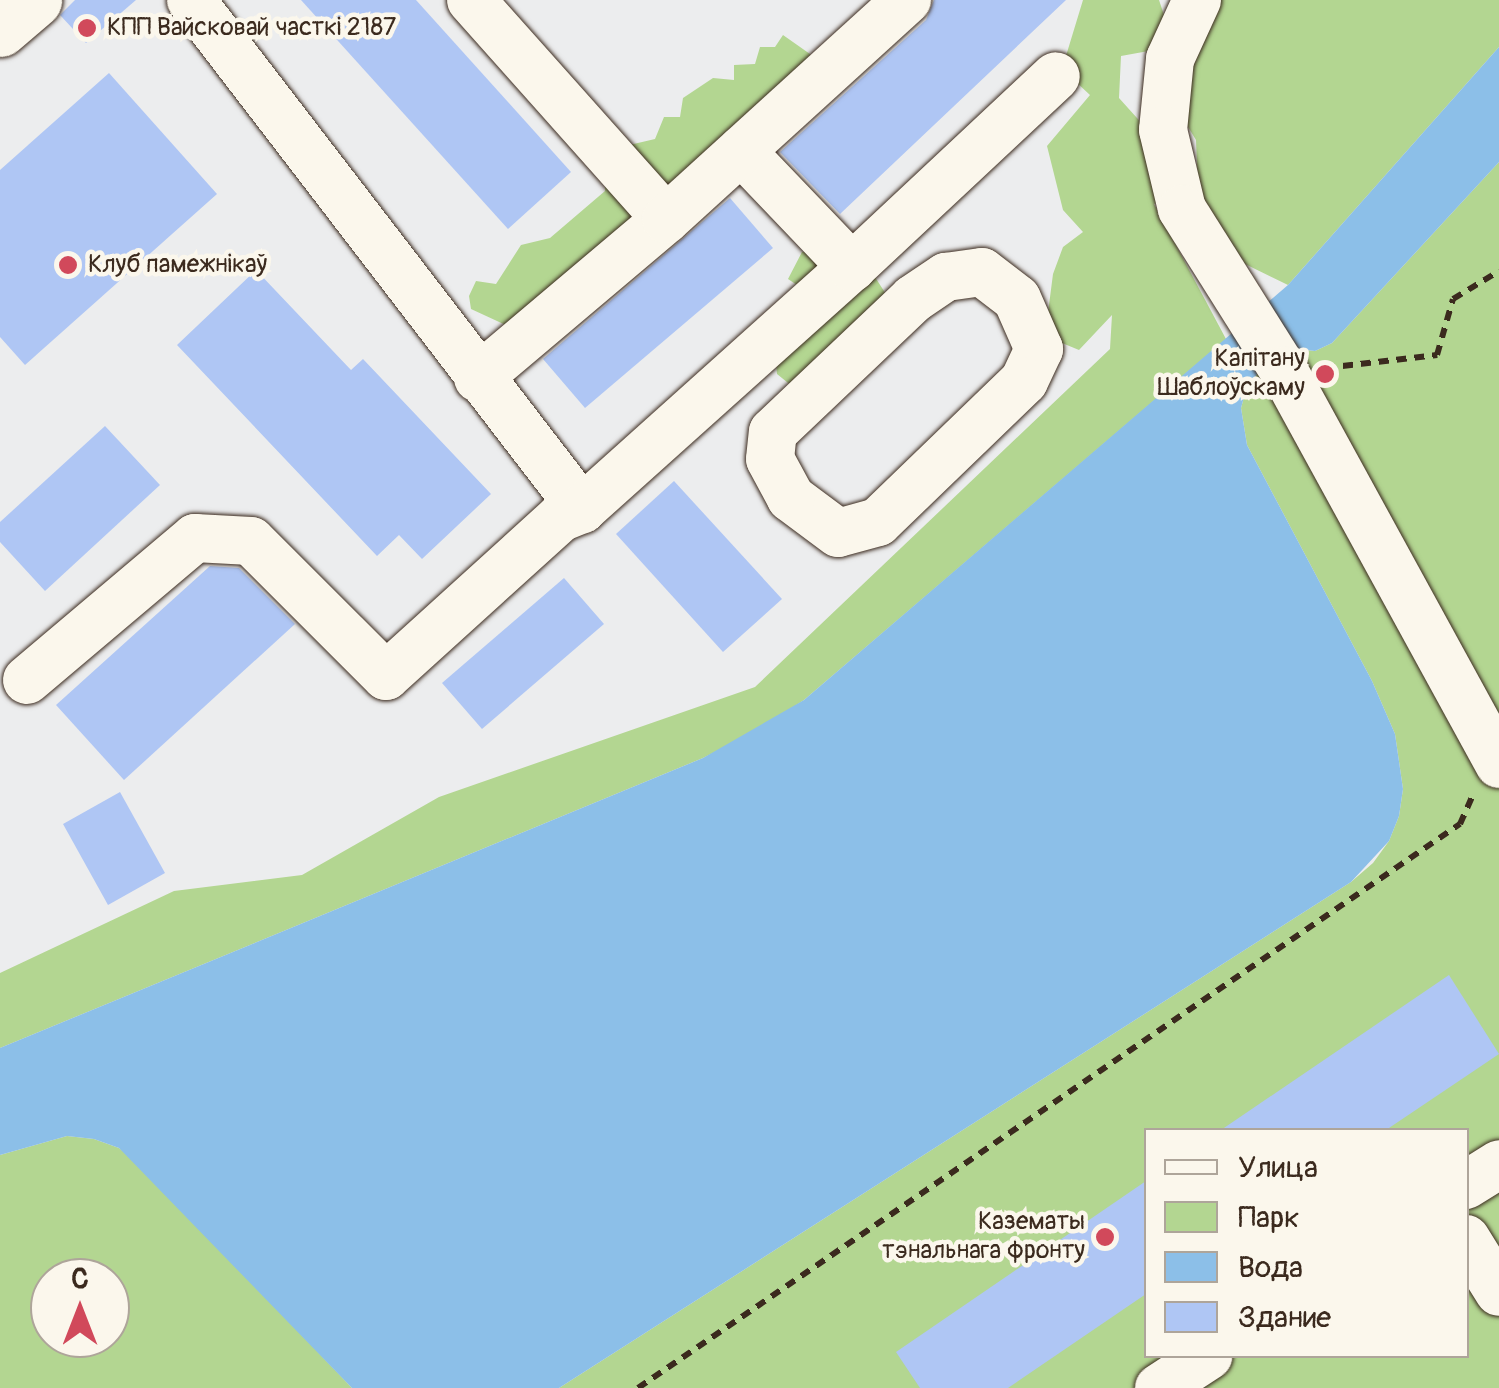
<!DOCTYPE html>
<meta charset="utf-8">
<style>
body{margin:0}
#map{position:relative;width:1499px;height:1388px;overflow:hidden;background:#ecedee;font-family:Pangolin,sans-serif}
div>[style]{position:absolute}
.green>*{inset:0;background:#b3d691}
.water>*{inset:0;background:#8cbfe8}
.building>*{inset:0;background:#afc6f4}
.path>*{height:6px;margin-top:-3px;transform-origin:0;background:repeating-linear-gradient(90deg,#3b2a1e 0 10px,transparent 0 18px)}
.roads{filter:drop-shadow(0 0 2px #3b2a1e) drop-shadow(0 0 2px #3b2a1e)}
.minor>*{height:48px;margin:-24px;padding:0 24px;transform-origin:24px;border-radius:24px;background:#fbf7ec}
.major>*{height:55px;margin:-27.5px;padding:0 27.5px;transform-origin:27.5px;border-radius:27.5px;background:#fbf7ec}
.dots>*{width:28px;height:28px;translate:-50% -50%;box-sizing:border-box;border:5px solid #fbf7ec;border-radius:50%}
span{translate:-50% -50%;white-space:nowrap;text-align:center;line-height:1.15;-webkit-text-stroke:9px #fbf7ec;paint-order:stroke}
.poi-label{font-size:25px;color:#3b2a1e}
.left{translate:0 -50%;text-align:left}
.right{translate:-100% -50%;text-align:right}
.legend{position:absolute;left:1144px;top:1128px;width:325px;height:230px;box-sizing:border-box;background:#fbf7ec;border:2px solid #aea59a;margin:0;padding:12px 18px;list-style:none;font-size:30px;color:#3b2a1e}
.legend li{display:flex;align-items:center;gap:20px;height:50px}
.legend b{width:50px;border:2px solid #aea59a}
.north{position:absolute;left:30px;top:1258px;width:100px;height:100px;box-sizing:border-box;background:#fbf7ec;border:2px solid #aea59a;border-radius:50%;rotate:0deg;font-size:28px;font-weight:700;line-height:40px;text-align:center;color:#3b2a1e}
.north::after{content:'';display:block;margin:auto;width:35px;height:45px;background:#d1495b;clip-path:polygon(50% 0,100% 100%,50% 72%,0 100%)}
</style>
<div id="map">
<div class="green">
<i style="clip-path:polygon(1083px 0,1159px 0,1165px 18px,1154px 50px,1121px 56px,1119px 98px,1146px 128px,1159px 202px,1154px 204px,1226px 339px,804px 700px,755px 732px,703px 758px,0 1048px,0 973px,174px 891px,302px 875px,439px 797px,755px 687px,1110px 349px,1112px 315px,1079px 350px,1045px 336px,1053px 274px,1063px 247px,1083px 232px,1063px 210px,1047px 146px,1090px 95px,1062px 69px)"></i>
<i style="clip-path:polygon(1211px 0,1499px 0,1499px 47px,1288px 285px,1245px 264px,1198px 191px,1196px 140px,1179px 112px)"></i>
<i style="clip-path:polygon(783px 35px,810px 54px,818px 68px,512px 328px,471px 309px,469px 296px,476px 281px,496px 284px,521px 245px,550px 238px,605px 191px,605px 170px,625px 146px,655px 139px,664px 117px,680px 117px,683px 98px,713px 78px,734px 80px,734px 65px,755px 64px,760px 47px,775px 47px)"></i>
<i style="clip-path:polygon(evenodd,1499px 162px,1499px 1388px,559px 1388px,1351px 882px,1373px 863px,1389px 841px,1399px 816px,1403px 789px,1395px 734px,1372px 681px,1247px 445px,1241px 408px,1246px 390px,1262px 367px,1298px 349px,1315px 351px,1332px 343px,1499px 162px,1146px 1130px,1466px 1130px,1466px 1356px,1146px 1356px,1146px 1130px)"></i>
<i style="clip-path:polygon(802px 252px,818px 252px,873px 274px,893px 305px,798px 391px,777px 374px,775px 355px,821px 301px,788px 279px)"></i>
<i style="clip-path:polygon(evenodd,67px 1136px,94px 1139px,119px 1148px,139px 1164px,352px 1388px,0 1388px,0 1155px,67px 1136px,50px 1278px,110px 1278px,110px 1338px,50px 1338px,50px 1278px)"></i>
</div>
<div class="water">
<i style="clip-path:polygon(1499px 47px,1499px 162px,1332px 343px,1315px 351px,1298px 349px,1262px 367px,1246px 390px,1241px 408px,1247px 445px,1372px 681px,1395px 734px,1403px 789px,1399px 816px,1389px 841px,1351px 882px,559px 1388px,352px 1388px,119px 1148px,94px 1139px,67px 1136px,0 1155px,0 1048px,703px 758px,804px 700px,1288px 285px)"></i>
</div>
<div class="building">
<i style="clip-path:polygon(75px 0,136px 0,86px 43px,60px 15px)"></i>
<i style="clip-path:polygon(301px 0,416px 0,571px 172px,508px 229px)"></i>
<i style="clip-path:polygon(934px 0,1066px 0,840px 214px,780px 152px,926px 20px)"></i>
<i style="clip-path:polygon(109px 73px,217px 194px,25px 365px,0 337px,0 170px)"></i>
<i style="clip-path:polygon(730px 198px,773px 248px,585px 408px,543px 359px)"></i>
<i style="clip-path:polygon(256px 270px,351px 370px,363px 359px,491px 494px,422px 559px,399px 535px,377px 556px,177px 345px)"></i>
<i style="clip-path:polygon(105px 426px,160px 485px,45px 591px,0 542px,0 522px)"></i>
<i style="clip-path:polygon(674px 481px,782px 599px,723px 652px,616px 534px)"></i>
<i style="clip-path:polygon(210px 566px,239px 568px,295px 624px,124px 780px,56px 705px)"></i>
<i style="clip-path:polygon(564px 578px,604px 624px,482px 729px,442px 683px)"></i>
<i style="clip-path:polygon(120px 792px,165px 873px,108px 905px,63px 824px)"></i>
<i style="clip-path:polygon(1449px 975px,1499px 1054px,1386px 1130px,1221px 1130px)"></i>
<i style="clip-path:polygon(1146px 1181px,1146px 1294px,1008px 1388px,920px 1388px,896px 1352px)"></i>
</div>
<div class="path">
<i style="left:1325px;top:368px;width:113px;rotate:-6.6deg"></i>
<i style="left:1437px;top:355px;width:58px;rotate:-74.1deg"></i>
<i style="left:1453px;top:299px;width:54px;rotate:-31.3deg"></i>
<i style="left:638px;top:1388px;width:997px;rotate:-34.46deg"></i>
<i style="left:1460px;top:824px;width:32px;rotate:-66deg"></i>
</div>
<div class="roads">
<div class="minor">
<i style="left:191px;top:0;width:642px;rotate:52.47deg"></i>
<i style="left:582px;top:509px;width:363px;rotate:-41.9deg"></i>
<i style="left:852px;top:267px;width:279px;rotate:-43.1deg"></i>
<i style="left:471px;top:0;width:293px;rotate:48.3deg"></i>
<i style="left:1197px;top:0;width:65px;rotate:114.6deg"></i>
<i style="left:1170px;top:59px;width:71px;rotate:95.6deg"></i>
<i style="left:1163px;top:130px;width:81px;rotate:76.5deg"></i>
<i style="left:1182px;top:209px;width:191px;rotate:57.8deg"></i>
<i style="left:1284px;top:371px;width:448px;rotate:61.3deg"></i>
<i style="left:741px;top:151px;width:161px;rotate:46.3deg"></i>
<i style="left:982px;top:272px;width:44px;rotate:37.6deg"></i>
<i style="left:1017px;top:299px;width:55px;rotate:66.3deg"></i>
<i style="left:1039px;top:349px;width:35px;rotate:115deg"></i>
<i style="left:1024px;top:381px;width:203px;rotate:136deg"></i>
<i style="left:878px;top:522px;width:41px;rotate:164.6deg"></i>
<i style="left:838px;top:533px;width:59px;rotate:-143.3deg"></i>
<i style="left:791px;top:498px;width:44px;rotate:-118.3deg"></i>
<i style="left:770px;top:459px;width:27px;rotate:-84deg"></i>
<i style="left:773px;top:432px;width:193px;rotate:-43.5deg"></i>
<i style="left:913px;top:299px;width:40px;rotate:-34deg"></i>
<i style="left:946px;top:277px;width:36px;rotate:-8deg"></i>
<i style="left:478px;top:378px;width:246px;rotate:-40.2deg"></i>
<i style="left:666px;top:219px;width:326px;rotate:-42.3deg"></i>
<i style="left:27px;top:680px;width:220px;rotate:-40.2deg"></i>
<i style="left:195px;top:538px;width:56px;rotate:3.1deg"></i>
<i style="left:251px;top:541px;width:191px;rotate:45deg"></i>
<i style="left:386px;top:676px;width:235px;rotate:-42.2deg"></i>
<i style="left:560px;top:518px;width:24px;rotate:-22deg"></i>
<i style="left:1466px;top:1185px;width:39px;rotate:-32deg"></i>
<i style="left:1466px;top:1239px;width:62px;rotate:58.1deg"></i>
<i style="left:1159px;top:1388px;width:59px;rotate:-33.1deg"></i>
</div>
<div class="major">
<i style="left:0;top:29px;width:45px;rotate:-40.5deg"></i>
</div>
</div>
<div class="dots">
<i style="left:87px;top:28px;background:#d1495b"></i>
<i style="left:68px;top:265px;background:#d1495b"></i>
<i style="left:1325px;top:374px;background:#d1495b"></i>
<i style="left:1105px;top:1237px;background:#d1495b"></i>
</div>
<div class="poi-label">
<span class="left" style="left:107px;top:28px">КПП Вайсковай часткі 2187</span>
<span class="left" style="left:88px;top:265px">Клуб памежнікаў</span>
<span class="right" style="left:1305px;top:374px">Капітану<br>Шаблоўскаму</span>
<span class="right" style="left:1085px;top:1237px">Казематы<br>тэнальнага фронту</span>
</div>
<ul class="legend">
<li><b style="height:12px;background:#fbf7ec"></b>Улица</li>
<li><b style="height:28px;background:#b3d691"></b>Парк</li>
<li><b style="height:28px;background:#8cbfe8"></b>Вода</li>
<li><b style="height:28px;background:#afc6f4"></b>Здание</li>
</ul>
<div class="north">С</div>
</div>
